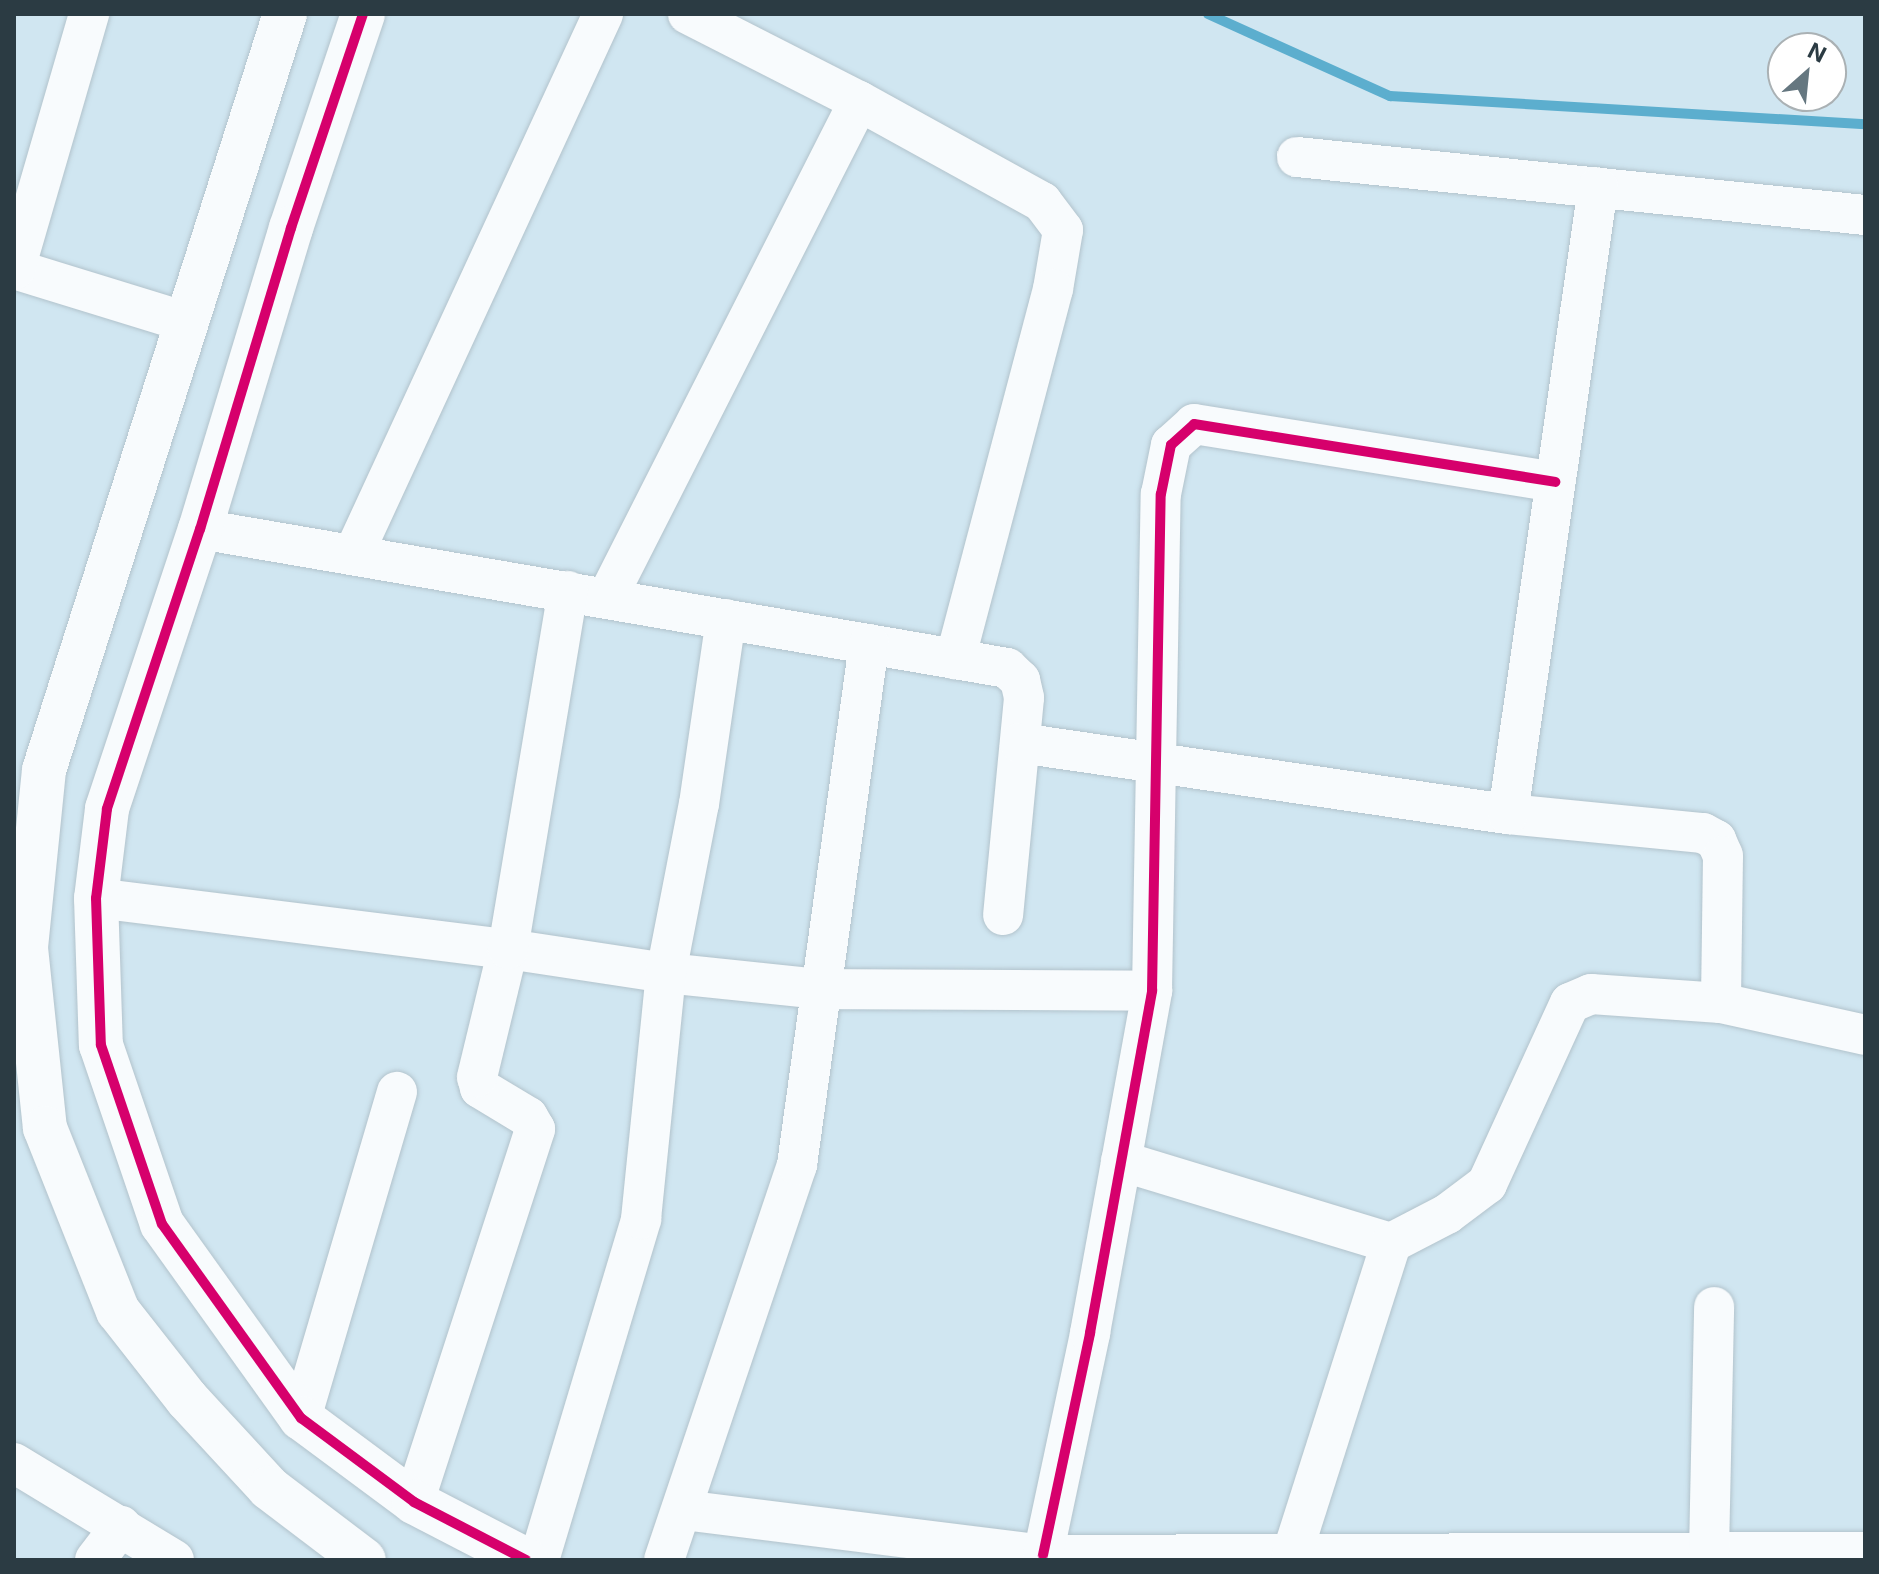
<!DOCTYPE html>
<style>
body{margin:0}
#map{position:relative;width:1879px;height:1574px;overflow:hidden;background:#d0e6f1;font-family:Inter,sans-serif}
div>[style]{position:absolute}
.stream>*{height:10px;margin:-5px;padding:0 5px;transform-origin:5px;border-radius:5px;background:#5caece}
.roads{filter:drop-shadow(0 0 2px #b2c3cc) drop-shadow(0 0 2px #b2c3cc)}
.minor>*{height:40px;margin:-20px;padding:0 20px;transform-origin:20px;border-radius:20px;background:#f8fbfd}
.tertiary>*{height:44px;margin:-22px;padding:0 22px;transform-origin:22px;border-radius:22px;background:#f8fbfd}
.cycleway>*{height:10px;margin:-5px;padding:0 5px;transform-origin:5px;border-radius:5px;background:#d6006c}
span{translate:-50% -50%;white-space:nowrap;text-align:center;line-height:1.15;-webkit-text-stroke:8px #fff;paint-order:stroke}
.frame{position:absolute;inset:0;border:16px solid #2b3b43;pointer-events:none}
.north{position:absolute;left:1767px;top:32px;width:80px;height:80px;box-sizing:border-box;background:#fff;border:2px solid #aab1b4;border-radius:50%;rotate:27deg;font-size:22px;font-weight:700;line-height:32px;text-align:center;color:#2b3b43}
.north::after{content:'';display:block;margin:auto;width:28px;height:36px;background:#657780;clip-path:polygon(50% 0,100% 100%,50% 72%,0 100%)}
</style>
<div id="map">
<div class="stream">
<i style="left:1208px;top:14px;width:200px;rotate:24.3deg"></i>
<i style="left:1390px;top:96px;width:476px;rotate:3.4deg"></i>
</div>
<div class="roads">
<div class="minor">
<i style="left:688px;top:14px;width:192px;rotate:27deg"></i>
<i style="left:859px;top:101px;width:209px;rotate:28.9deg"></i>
<i style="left:1042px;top:202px;width:35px;rotate:53deg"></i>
<i style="left:1063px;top:230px;width:60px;rotate:99.6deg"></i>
<i style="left:1053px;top:289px;width:383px;rotate:104.8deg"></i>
<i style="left:1297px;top:157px;width:571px;rotate:5.83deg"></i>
<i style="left:14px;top:269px;width:180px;rotate:17.1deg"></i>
<i style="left:15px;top:269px;width:266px;rotate:-73.8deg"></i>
<i style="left:200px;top:529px;width:819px;rotate:9.77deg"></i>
<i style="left:1007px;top:668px;width:18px;rotate:43deg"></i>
<i style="left:1020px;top:680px;width:18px;rotate:77deg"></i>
<i style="left:1024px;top:698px;width:218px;rotate:95.5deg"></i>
<i style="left:354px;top:553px;width:594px;rotate:-65.2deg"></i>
<i style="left:607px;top:598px;width:557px;rotate:-63.11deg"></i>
<i style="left:1020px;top:743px;width:493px;rotate:8.3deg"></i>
<i style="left:1508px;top:814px;width:196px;rotate:5.6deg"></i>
<i style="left:1703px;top:833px;width:15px;rotate:28deg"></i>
<i style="left:1716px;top:840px;width:17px;rotate:66deg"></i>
<i style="left:1723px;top:856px;width:147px;rotate:90.8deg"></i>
<i style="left:1508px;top:814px;width:633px;rotate:-81.83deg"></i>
<i style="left:96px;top:898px;width:415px;rotate:7.1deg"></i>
<i style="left:508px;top:949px;width:160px;rotate:8.6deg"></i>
<i style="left:666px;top:973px;width:156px;rotate:5.9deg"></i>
<i style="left:821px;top:989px;width:331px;rotate:0.3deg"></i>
<i style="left:1121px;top:1161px;width:282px;rotate:16.9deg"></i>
<i style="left:301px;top:1418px;width:340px;rotate:-73.6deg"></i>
<i style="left:14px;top:1463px;width:187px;rotate:31.2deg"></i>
<i style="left:414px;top:1502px;width:392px;rotate:-72deg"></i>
<i style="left:535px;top:1129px;width:14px;rotate:-120deg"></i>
<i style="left:528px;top:1117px;width:56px;rotate:-148.9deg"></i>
<i style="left:480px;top:1088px;width:11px;rotate:-105deg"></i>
<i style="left:477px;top:1077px;width:132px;rotate:-76.4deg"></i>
<i style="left:508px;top:949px;width:363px;rotate:-80.5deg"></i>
<i style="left:683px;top:1510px;width:363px;rotate:7.1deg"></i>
<i style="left:1043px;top:1555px;width:822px;rotate:-0.21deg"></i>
<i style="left:1709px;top:1552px;width:245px;rotate:-88.8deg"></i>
<i style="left:1292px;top:1554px;width:326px;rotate:-72.3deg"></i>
<i style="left:1391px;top:1243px;width:63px;rotate:-27.4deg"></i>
<i style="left:1447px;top:1214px;width:50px;rotate:-36.9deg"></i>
<i style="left:1487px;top:1184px;width:199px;rotate:-65.4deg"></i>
<i style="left:1570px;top:1003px;width:23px;rotate:-23deg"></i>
<i style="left:1591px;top:994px;width:130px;rotate:4deg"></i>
<i style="left:1721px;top:1003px;width:148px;rotate:12.5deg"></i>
<i style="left:1043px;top:1555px;width:227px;rotate:-78deg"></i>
<i style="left:1090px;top:1333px;width:348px;rotate:-79.7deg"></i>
<i style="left:1152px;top:991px;width:497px;rotate:-89deg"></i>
<i style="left:1161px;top:494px;width:50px;rotate:-78.5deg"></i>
<i style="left:1171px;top:445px;width:31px;rotate:-42deg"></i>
<i style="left:1194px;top:424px;width:366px;rotate:9.1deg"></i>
<i style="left:95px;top:1560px;width:43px;rotate:-52.6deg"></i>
<i style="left:539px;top:1560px;width:356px;rotate:-73.3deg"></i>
<i style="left:641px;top:1219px;width:247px;rotate:-84.2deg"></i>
<i style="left:666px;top:973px;width:172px;rotate:-79deg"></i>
<i style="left:699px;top:804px;width:187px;rotate:-81.7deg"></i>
<i style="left:664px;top:1560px;width:417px;rotate:-71.4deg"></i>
<i style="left:797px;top:1165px;width:526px;rotate:-82.13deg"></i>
</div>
<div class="tertiary">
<i style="left:285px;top:14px;width:793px;rotate:107.68deg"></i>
<i style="left:44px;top:770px;width:179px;rotate:95.8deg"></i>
<i style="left:26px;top:948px;width:181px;rotate:84deg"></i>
<i style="left:45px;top:1128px;width:197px;rotate:68.3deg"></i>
<i style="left:118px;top:1311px;width:112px;rotate:51.9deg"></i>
<i style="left:187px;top:1399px;width:121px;rotate:47.3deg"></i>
<i style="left:269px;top:1488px;width:119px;rotate:37.2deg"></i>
<i style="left:363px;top:14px;width:226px;rotate:108.6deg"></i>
<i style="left:291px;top:228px;width:314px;rotate:106.8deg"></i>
<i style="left:200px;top:529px;width:295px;rotate:108.4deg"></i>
<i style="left:107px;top:809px;width:90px;rotate:97deg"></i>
<i style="left:96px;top:898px;width:147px;rotate:88.1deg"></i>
<i style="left:101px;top:1045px;width:189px;rotate:71.2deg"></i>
<i style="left:162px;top:1224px;width:239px;rotate:54.4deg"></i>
<i style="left:301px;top:1418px;width:141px;rotate:36.6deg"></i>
<i style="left:414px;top:1502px;width:126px;rotate:27.4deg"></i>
</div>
</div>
<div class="cycleway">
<i style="left:363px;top:14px;width:226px;rotate:108.6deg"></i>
<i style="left:291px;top:228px;width:314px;rotate:106.8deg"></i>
<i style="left:200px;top:529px;width:295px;rotate:108.4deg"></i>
<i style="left:107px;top:809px;width:90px;rotate:97deg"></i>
<i style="left:96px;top:898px;width:147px;rotate:88.1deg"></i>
<i style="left:101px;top:1045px;width:189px;rotate:71.2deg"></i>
<i style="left:162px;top:1224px;width:239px;rotate:54.4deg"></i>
<i style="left:301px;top:1418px;width:141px;rotate:36.6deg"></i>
<i style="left:414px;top:1502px;width:126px;rotate:27.4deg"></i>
<i style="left:1043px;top:1555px;width:227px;rotate:-78deg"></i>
<i style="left:1090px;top:1333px;width:348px;rotate:-79.7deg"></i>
<i style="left:1152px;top:991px;width:497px;rotate:-89deg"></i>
<i style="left:1161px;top:494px;width:50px;rotate:-78.5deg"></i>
<i style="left:1171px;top:445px;width:31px;rotate:-42deg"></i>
<i style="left:1194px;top:424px;width:366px;rotate:9.1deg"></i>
</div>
<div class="frame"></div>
<div class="north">N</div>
</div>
